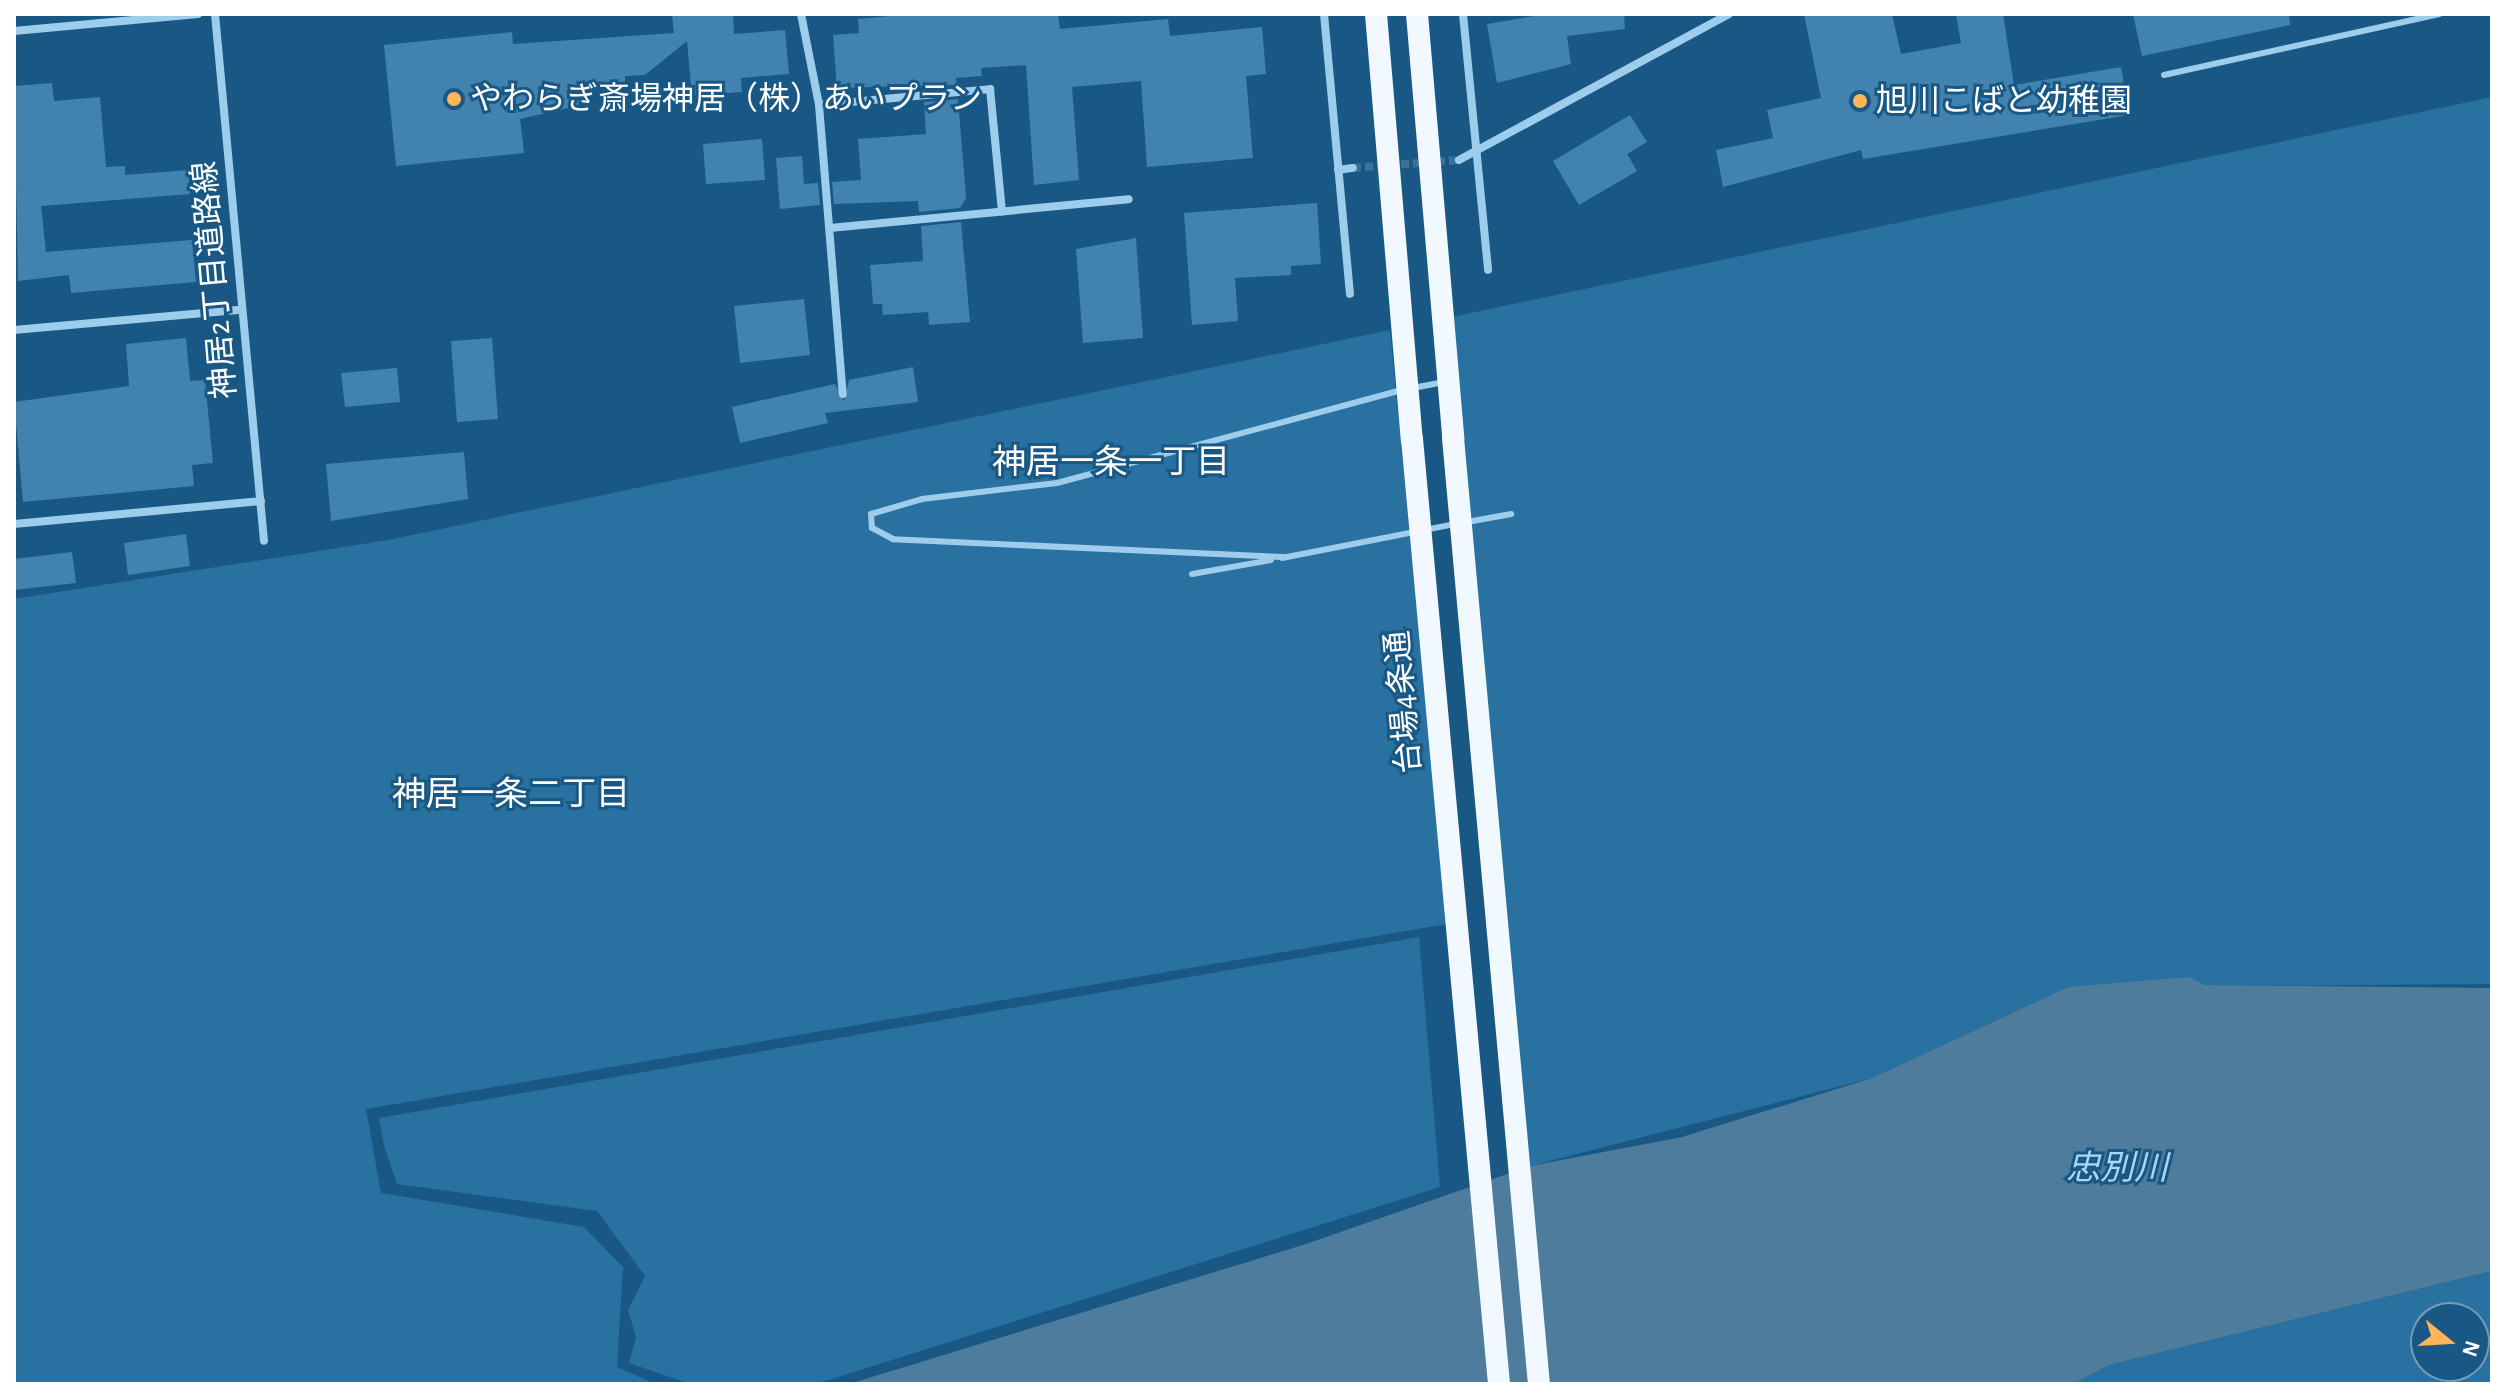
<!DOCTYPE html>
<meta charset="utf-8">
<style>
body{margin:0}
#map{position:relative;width:2506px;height:1398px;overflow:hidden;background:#195884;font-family:"Alegreya Sans","Noto Sans JP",sans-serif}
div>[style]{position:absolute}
.green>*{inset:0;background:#2871a1}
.water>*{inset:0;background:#4d7c9c}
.building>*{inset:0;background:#4282ae}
.minor-tunnel>*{height:8px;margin-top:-4px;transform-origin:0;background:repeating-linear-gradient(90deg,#3c7196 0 8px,transparent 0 12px)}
.service>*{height:6px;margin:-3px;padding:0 3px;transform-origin:3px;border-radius:3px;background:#9ecdec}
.minor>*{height:8px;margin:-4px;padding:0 4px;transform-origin:4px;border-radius:4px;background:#9ecdec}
.trunk>*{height:22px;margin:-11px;padding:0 11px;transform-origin:11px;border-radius:11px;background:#f1f8ff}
.trunk-bridge>*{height:22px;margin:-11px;padding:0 11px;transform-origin:11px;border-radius:11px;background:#f1f8ff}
.dots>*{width:22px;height:22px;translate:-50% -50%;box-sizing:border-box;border:4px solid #195884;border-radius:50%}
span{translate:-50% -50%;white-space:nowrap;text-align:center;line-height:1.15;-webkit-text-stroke:6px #195884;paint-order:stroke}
.poi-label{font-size:32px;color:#fff}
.left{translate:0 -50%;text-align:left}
.street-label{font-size:32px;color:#fff}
.neighbourhood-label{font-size:34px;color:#fff}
.water-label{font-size:34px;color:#aad7f3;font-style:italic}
.frame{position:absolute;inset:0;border:16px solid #fff;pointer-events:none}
.north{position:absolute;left:2410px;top:1302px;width:80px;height:80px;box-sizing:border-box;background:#195884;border:2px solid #759bb5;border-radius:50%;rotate:108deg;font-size:22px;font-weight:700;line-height:32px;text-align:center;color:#fff}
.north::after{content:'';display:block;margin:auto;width:28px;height:36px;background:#ffb659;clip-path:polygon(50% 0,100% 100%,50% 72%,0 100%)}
</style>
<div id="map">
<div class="green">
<i style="clip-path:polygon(2492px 97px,2492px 984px,2068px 987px,1872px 1078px,1530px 1166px,1452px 317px)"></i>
<i style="clip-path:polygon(1390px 330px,1447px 924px,366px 1109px,381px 1193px,584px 1227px,623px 1267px,617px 1367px,655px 1384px,14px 1384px,14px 599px,388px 540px)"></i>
<i style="clip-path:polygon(1419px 937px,1440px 1187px,816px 1384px,690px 1384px,629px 1363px,636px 1337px,628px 1310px,645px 1276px,597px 1211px,397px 1184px,384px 1146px,379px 1118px)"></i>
<i style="clip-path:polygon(evenodd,2492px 1271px,2492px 1384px,2073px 1384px,2109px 1365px,2492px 1271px,2426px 1318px,2474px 1318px,2474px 1366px,2426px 1366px,2426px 1318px)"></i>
</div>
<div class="water">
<i style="clip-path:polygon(2189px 977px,2204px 985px,2492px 988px,2492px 1271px,2109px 1365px,2073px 1384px,849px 1384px,1306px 1244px,1530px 1166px,1682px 1137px,1872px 1078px,2068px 987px)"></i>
</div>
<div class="building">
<i style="clip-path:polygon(684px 14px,733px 14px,734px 34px,785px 30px,789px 74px,741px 78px,742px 92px,692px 96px,687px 41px,645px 75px,625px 76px,625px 88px,590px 90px,591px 103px,520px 119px,524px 153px,396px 166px,384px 45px,512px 32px,513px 44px,674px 33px,672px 15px)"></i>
<i style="clip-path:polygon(910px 14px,1058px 14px,1060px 29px,1168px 19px,1170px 36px,1262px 27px,1266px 74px,1246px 76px,1253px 158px,1147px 167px,1141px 81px,1072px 87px,1079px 180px,1034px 185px,1026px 65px,981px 68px,982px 76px,956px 78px,957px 85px,837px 88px,833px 35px,859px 33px,858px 19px)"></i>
<i style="clip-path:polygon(1546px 14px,1624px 14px,1625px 29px,1567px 36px,1571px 64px,1497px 83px,1487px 24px)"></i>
<i style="clip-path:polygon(1804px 14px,1892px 14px,1901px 54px,1961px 43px,1956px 14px,2003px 14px,2014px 85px,2121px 67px,2129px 115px,1863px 159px,1861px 150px,1723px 187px,1716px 150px,1773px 138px,1767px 110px,1821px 98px)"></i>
<i style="clip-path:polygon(2133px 14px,2289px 14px,2290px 25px,2142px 56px)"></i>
<i style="clip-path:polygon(52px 83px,54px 101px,100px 97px,106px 167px,125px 166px,125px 175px,188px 170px,190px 194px,41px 206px,46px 252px,192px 240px,196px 282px,71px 293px,69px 275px,18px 281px,14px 86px)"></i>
<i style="clip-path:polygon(958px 99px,966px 198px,960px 208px,919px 212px,918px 201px,834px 204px,832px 182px,861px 180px,858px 139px,926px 134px,924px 102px)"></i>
<i style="clip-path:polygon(1630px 115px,1647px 142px,1627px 154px,1637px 171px,1579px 205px,1553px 161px)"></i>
<i style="clip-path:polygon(762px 139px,765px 180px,706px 184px,703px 144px)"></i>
<i style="clip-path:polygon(802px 156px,804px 184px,818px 183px,820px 205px,780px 209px,776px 158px)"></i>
<i style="clip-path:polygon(1317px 203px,1321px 264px,1291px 266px,1291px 275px,1235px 278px,1238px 321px,1192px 325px,1184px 213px)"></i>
<i style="clip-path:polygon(961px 222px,970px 322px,929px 325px,928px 312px,883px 315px,882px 304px,873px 304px,870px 265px,923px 261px,921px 226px)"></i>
<i style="clip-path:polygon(1136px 238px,1143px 338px,1083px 343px,1076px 249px)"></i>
<i style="clip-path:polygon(804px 299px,810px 355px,740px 363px,734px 306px)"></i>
<i style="clip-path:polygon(186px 338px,190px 381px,205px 380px,213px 463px,192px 465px,194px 486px,23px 502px,14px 402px,129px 386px,126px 344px)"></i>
<i style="clip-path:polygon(492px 338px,498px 419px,457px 422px,451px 341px)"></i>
<i style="clip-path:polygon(913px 367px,918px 402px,825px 413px,828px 423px,740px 443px,732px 407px,835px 384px,844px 401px,849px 380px)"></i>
<i style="clip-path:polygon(397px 368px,400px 402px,345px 407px,341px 373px)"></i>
<i style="clip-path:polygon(464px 452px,468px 499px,331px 521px,326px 464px)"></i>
<i style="clip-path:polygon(186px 534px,190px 566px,128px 575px,124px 543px)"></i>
<i style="clip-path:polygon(72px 552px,76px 583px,14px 590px,14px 559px)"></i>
</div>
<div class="minor-tunnel">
<i style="left:1353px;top:168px;width:106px;rotate:-4.3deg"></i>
</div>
<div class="service">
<i style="left:2164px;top:75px;width:282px;rotate:-12.5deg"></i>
<i style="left:1413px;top:388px;width:33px;rotate:-11deg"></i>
<i style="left:1467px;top:522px;width:45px;rotate:-10.3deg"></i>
<i style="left:1283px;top:557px;width:390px;rotate:-177.4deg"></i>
<i style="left:893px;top:539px;width:24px;rotate:-152deg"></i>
<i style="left:872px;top:528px;width:14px;rotate:-94deg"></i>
<i style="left:871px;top:514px;width:53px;rotate:-16.4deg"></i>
<i style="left:922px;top:499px;width:136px;rotate:-6.8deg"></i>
<i style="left:1057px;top:483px;width:357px;rotate:-15.1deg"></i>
<i style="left:1282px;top:558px;width:177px;rotate:-11.1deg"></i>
<i style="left:1192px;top:574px;width:80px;rotate:-10deg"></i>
</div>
<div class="minor">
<i style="left:215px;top:14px;width:529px;rotate:84.69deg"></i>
<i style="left:801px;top:14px;width:93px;rotate:78.8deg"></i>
<i style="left:819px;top:105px;width:290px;rotate:85.3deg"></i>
<i style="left:1324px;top:14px;width:281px;rotate:84.7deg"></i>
<i style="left:1463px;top:14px;width:257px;rotate:84.4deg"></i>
<i style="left:14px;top:31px;width:185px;rotate:-5.3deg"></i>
<i style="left:819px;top:105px;width:172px;rotate:-5.3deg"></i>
<i style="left:990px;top:89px;width:123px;rotate:84.4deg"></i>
<i style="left:1459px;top:160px;width:307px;rotate:-28.4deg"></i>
<i style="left:1338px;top:170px;width:15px;rotate:-8deg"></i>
<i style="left:830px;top:228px;width:300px;rotate:-5.5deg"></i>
<i style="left:14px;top:330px;width:227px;rotate:-5.1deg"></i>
<i style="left:14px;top:524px;width:248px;rotate:-5.3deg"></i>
</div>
<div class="trunk">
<i style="left:1376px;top:14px;width:427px;rotate:85.2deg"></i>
<i style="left:1417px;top:14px;width:426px;rotate:85.1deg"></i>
</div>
<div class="trunk-bridge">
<i style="left:1453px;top:438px;width:950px;rotate:84.81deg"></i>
<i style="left:1412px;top:439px;width:949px;rotate:84.74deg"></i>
</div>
<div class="dots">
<i style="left:454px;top:99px;background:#ffb659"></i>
<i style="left:1860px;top:101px;background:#ffb659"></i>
</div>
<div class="poi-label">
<span class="left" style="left:470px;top:99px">やわらぎ斎場神居（株）あいプラン</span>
<span class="left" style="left:1876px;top:101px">旭川こばと幼稚園</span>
</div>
<div class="street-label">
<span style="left:215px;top:280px;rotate:-95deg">神居2丁目道路線</span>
<span style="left:1404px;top:702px;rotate:-95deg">台場4条通</span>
</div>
<div class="neighbourhood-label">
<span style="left:1111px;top:464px">神居一条一丁目</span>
<span style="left:511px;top:796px">神居一条二丁目</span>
</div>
<div class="water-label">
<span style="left:2117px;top:1170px">忠別川</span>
</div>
<div class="frame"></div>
<div class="north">N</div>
</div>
